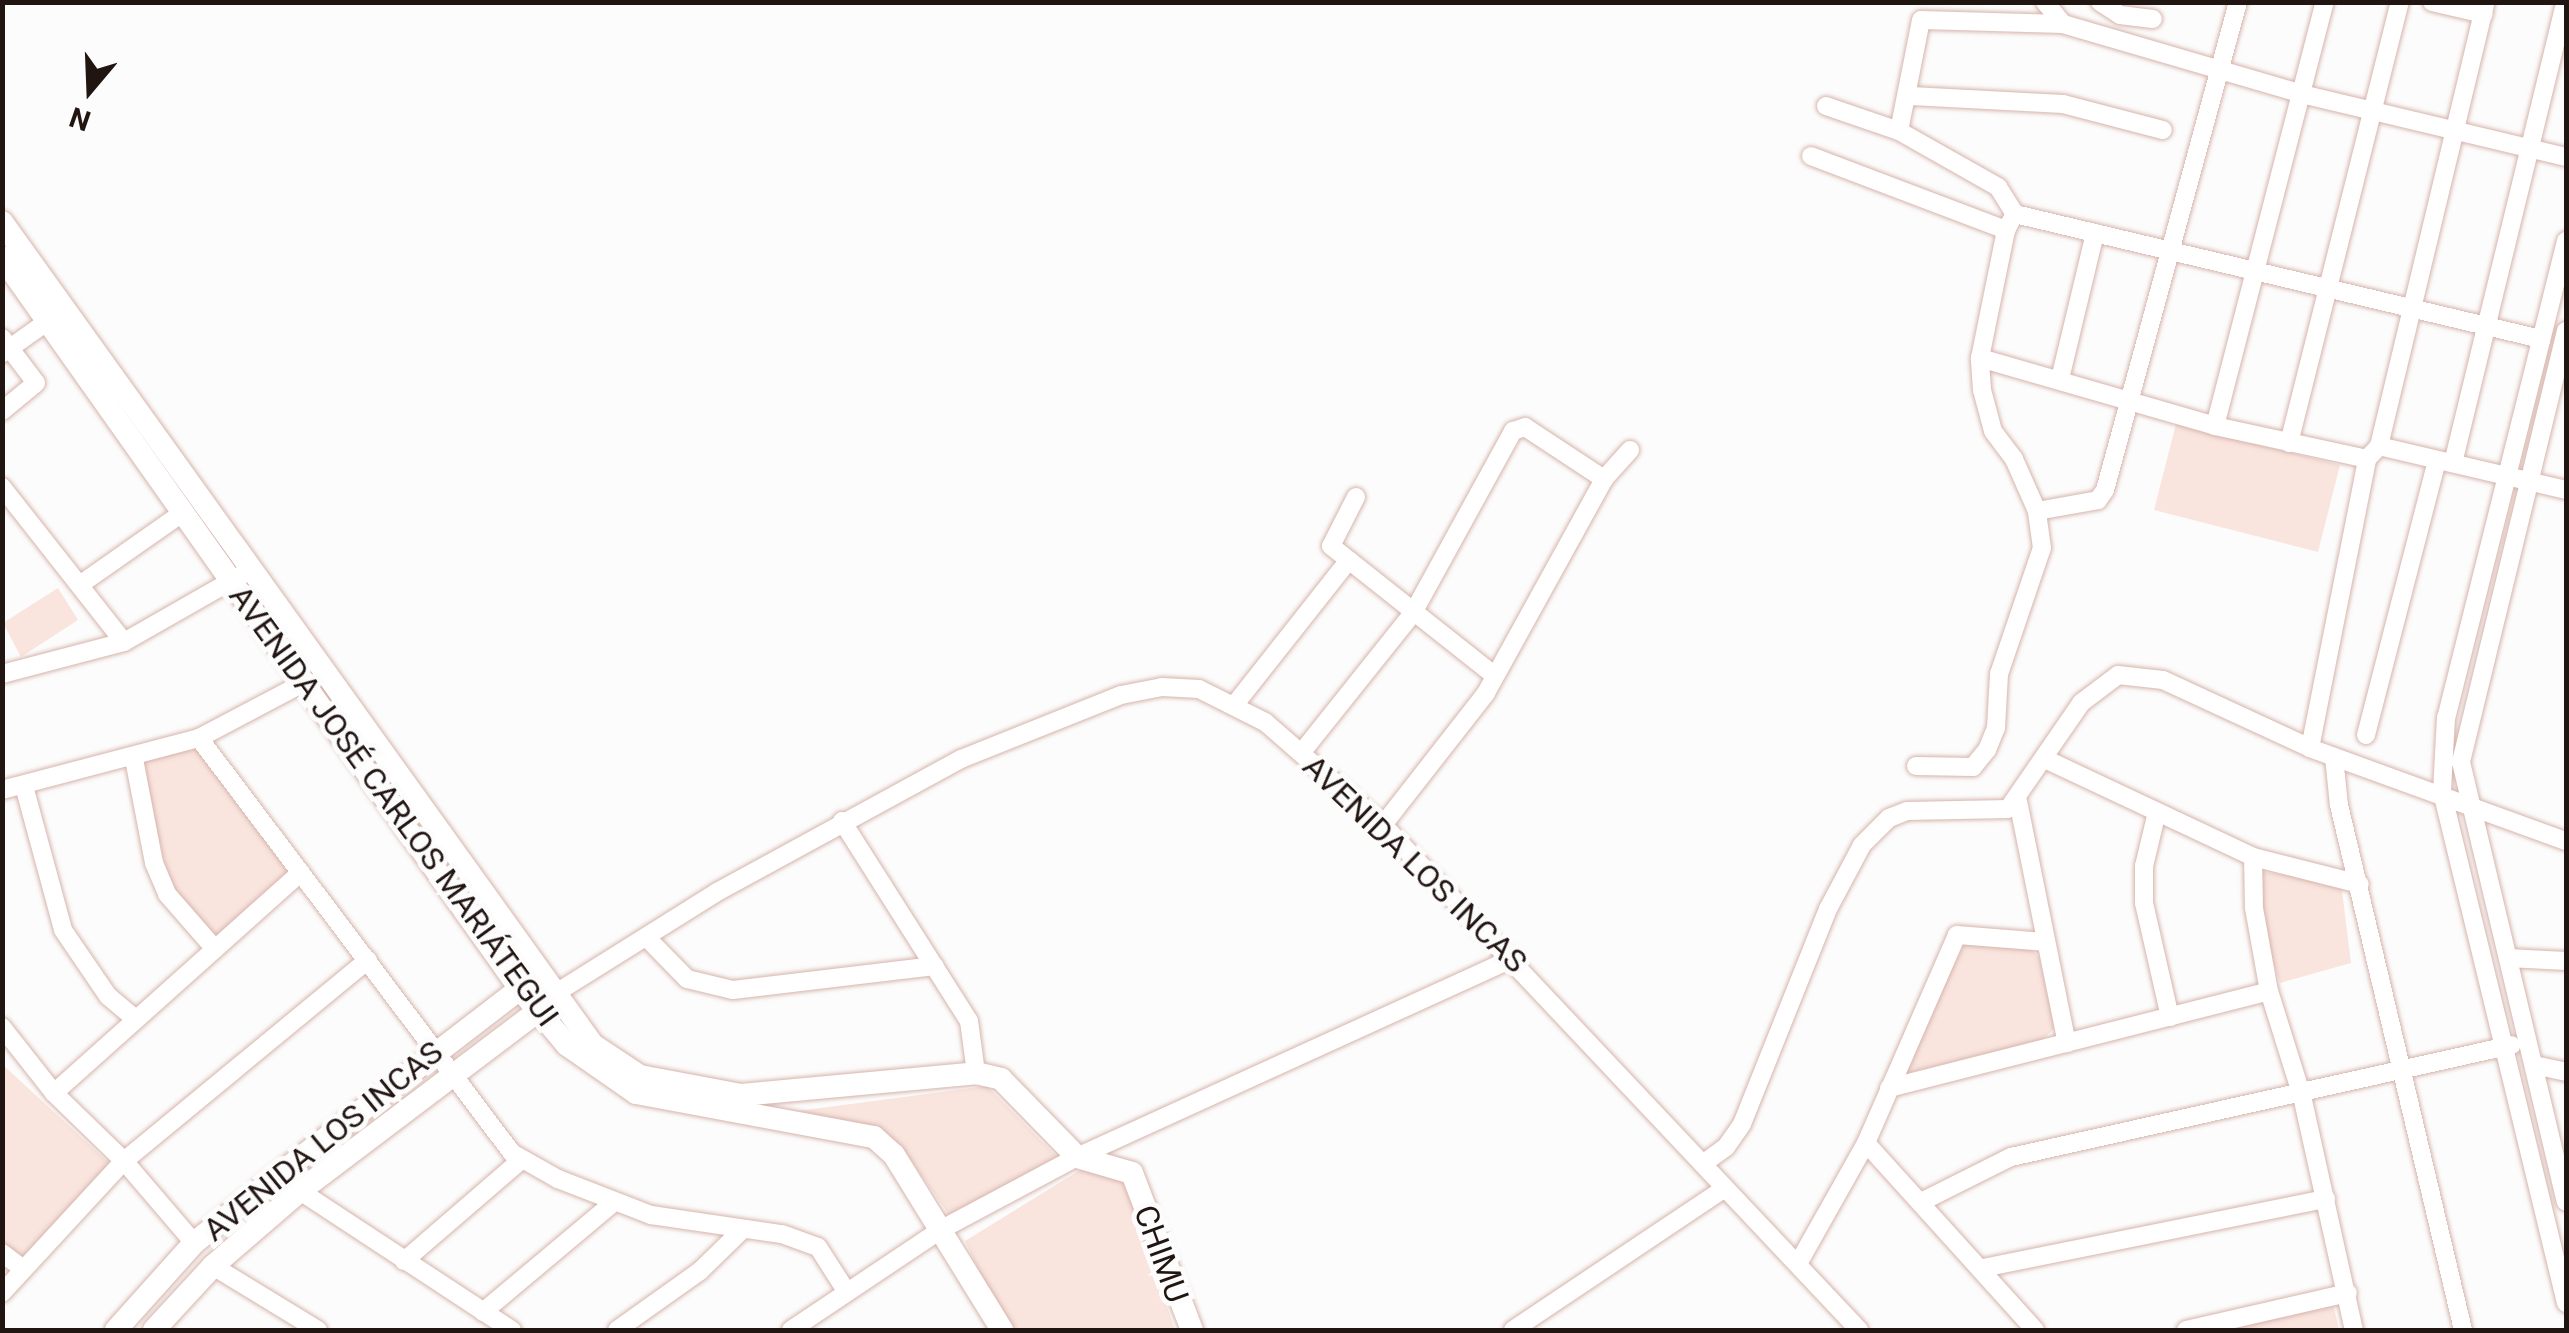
<!DOCTYPE html>
<meta charset="utf-8">
<style>
body{margin:0}
#map{position:relative;width:2569px;height:1333px;overflow:hidden;background:#fcfcfc;font-family:Roboto,sans-serif}
div>[style]{position:absolute}
.green>*{inset:0;background:#f9e4de}
.roads{filter:drop-shadow(0 0 2px #d6b4ab) drop-shadow(0 0 2px #d6b4ab)}
.minor>*{height:18px;margin:-9px;padding:0 9px;transform-origin:9px;border-radius:9px;background:#fff}
.major>*{height:22px;margin:-11px;padding:0 11px;transform-origin:11px;border-radius:11px;background:#fff}
span{translate:-50% -50%;white-space:nowrap;text-align:center;line-height:1.15;-webkit-text-stroke:10px #fcfcfc;paint-order:stroke}
.street-label{font-size:32px;color:#211512}
.frame{position:absolute;inset:0;border:5px solid #211512;pointer-events:none}
.north{position:absolute;left:40px;top:40px;width:100px;height:100px;-webkit-text-stroke:8px #fcfcfc;paint-order:stroke;rotate:199deg;font-size:28px;font-weight:700;line-height:40px;text-align:center;color:#211512}
.north::after{content:'';display:block;margin:auto;width:35px;height:45px;background:#211512;clip-path:polygon(50% 0,100% 100%,50% 72%,0 100%)}
</style>
<div id="map">
<div class="green">
<i style="clip-path:polygon(2176px 424px,2340px 465px,2318px 552px,2154px 510px)"></i>
<i style="clip-path:polygon(58px 588px,78px 620px,21px 657px,3px 623px)"></i>
<i style="clip-path:polygon(200px 743px,295px 872px,218px 939px,170px 885px,140px 761px)"></i>
<i style="clip-path:polygon(2263px 872px,2341px 883px,2351px 963px,2280px 983px,2261px 922px)"></i>
<i style="clip-path:polygon(1964px 944px,2030px 948px,2039px 957px,2055px 1028px,2042px 1040px,1903px 1074px)"></i>
<i style="clip-path:polygon(2px 1064px,109px 1163px,22px 1258px,3px 1242px)"></i>
<i style="clip-path:polygon(987px 1086px,1057px 1157px,949px 1215px,899px 1143px,857px 1123px,798px 1111px)"></i>
<i style="clip-path:polygon(1085px 1167px,1117px 1176px,1125px 1186px,1175px 1330px,1007px 1330px,965px 1241px)"></i>
<i style="clip-path:polygon(2332px 1299px,2339px 1330px,2213px 1330px)"></i>
</div>
<div class="roads">
<div class="minor">
<i style="left:2045px;top:2px;width:28px;rotate:51deg"></i>
<i style="left:2063px;top:24px;width:249px;rotate:16.3deg"></i>
<i style="left:2302px;top:94px;width:271px;rotate:13.4deg"></i>
<i style="left:2100px;top:2px;width:24px;rotate:33deg"></i>
<i style="left:2120px;top:15px;width:33px;rotate:7deg"></i>
<i style="left:2432px;top:2px;width:53px;rotate:13deg"></i>
<i style="left:1911px;top:96px;width:152px;rotate:3deg"></i>
<i style="left:2063px;top:104px;width:103px;rotate:14.6deg"></i>
<i style="left:1826px;top:106px;width:77px;rotate:18.9deg"></i>
<i style="left:1899px;top:131px;width:114px;rotate:29.5deg"></i>
<i style="left:1998px;top:187px;width:32px;rotate:58deg"></i>
<i style="left:2015px;top:214px;width:541px;rotate:13.37deg"></i>
<i style="left:1899px;top:131px;width:113px;rotate:-78.8deg"></i>
<i style="left:1921px;top:20px;width:142px;rotate:1.6deg"></i>
<i style="left:1811px;top:156px;width:209px;rotate:20.8deg"></i>
<i style="left:2566px;top:241px;width:491px;rotate:104.1deg"></i>
<i style="left:2446px;top:717px;width:75px;rotate:93.1deg"></i>
<i style="left:2442px;top:792px;width:526px;rotate:76.36deg"></i>
<i style="left:2566px;top:331px;width:444px;rotate:103.7deg"></i>
<i style="left:2461px;top:762px;width:452px;rotate:76.6deg"></i>
<i style="left:2px;top:338px;width:56px;rotate:52.9deg"></i>
<i style="left:36px;top:383px;width:44px;rotate:140.5deg"></i>
<i style="left:3px;top:353px;width:64px;rotate:-35.4deg"></i>
<i style="left:1980px;top:358px;width:245px;rotate:16.1deg"></i>
<i style="left:2215px;top:426px;width:156px;rotate:12.2deg"></i>
<i style="left:2367px;top:459px;width:18px;rotate:-47deg"></i>
<i style="left:2379px;top:446px;width:457px;rotate:-76.5deg"></i>
<i style="left:2060px;top:379px;width:150px;rotate:-76.5deg"></i>
<i style="left:2215px;top:426px;width:438px;rotate:-75.5deg"></i>
<i style="left:2289px;top:443px;width:455px;rotate:-75.9deg"></i>
<i style="left:2379px;top:446px;width:192px;rotate:13.2deg"></i>
<i style="left:2453px;top:463px;width:474px;rotate:-76.3deg"></i>
<i style="left:2px;top:487px;width:197px;rotate:51.8deg"></i>
<i style="left:1356px;top:497px;width:55px;rotate:117deg"></i>
<i style="left:1331px;top:546px;width:209px;rotate:38.4deg"></i>
<i style="left:2037px;top:511px;width:62px;rotate:-10.2deg"></i>
<i style="left:2098px;top:500px;width:12px;rotate:-55deg"></i>
<i style="left:2105px;top:490px;width:506px;rotate:-74.75deg"></i>
<i style="left:81px;top:584px;width:123px;rotate:-35.1deg"></i>
<i style="left:2px;top:674px;width:126px;rotate:-14.7deg"></i>
<i style="left:124px;top:642px;width:145px;rotate:-29.7deg"></i>
<i style="left:1236px;top:703px;width:182px;rotate:-51.7deg"></i>
<i style="left:2366px;top:735px;width:284px;rotate:-75.5deg"></i>
<i style="left:199px;top:738px;width:520px;rotate:52.98deg"></i>
<i style="left:512px;top:1153px;width:53px;rotate:29.5deg"></i>
<i style="left:558px;top:1179px;width:100px;rotate:21.2deg"></i>
<i style="left:651px;top:1215px;width:132px;rotate:8.3deg"></i>
<i style="left:782px;top:1234px;width:38px;rotate:20deg"></i>
<i style="left:818px;top:1247px;width:50px;rotate:57.3deg"></i>
<i style="left:2310px;top:748px;width:295px;rotate:-78.8deg"></i>
<i style="left:1302px;top:752px;width:178px;rotate:-51.4deg"></i>
<i style="left:1413px;top:613px;width:208px;rotate:-61.2deg"></i>
<i style="left:1513px;top:431px;width:13px;rotate:-18deg"></i>
<i style="left:1525px;top:427px;width:95px;rotate:33.4deg"></i>
<i style="left:2334px;top:757px;width:48px;rotate:84.1deg"></i>
<i style="left:2339px;top:805px;width:539px;rotate:76.71deg"></i>
<i style="left:134px;top:759px;width:106px;rotate:79.1deg"></i>
<i style="left:154px;top:863px;width:34px;rotate:67deg"></i>
<i style="left:167px;top:894px;width:73px;rotate:48.9deg"></i>
<i style="left:2045px;top:759px;width:230px;rotate:25.2deg"></i>
<i style="left:2253px;top:857px;width:110px;rotate:14.2deg"></i>
<i style="left:1916px;top:766px;width:57px;rotate:1deg"></i>
<i style="left:1973px;top:767px;width:22px;rotate:-51deg"></i>
<i style="left:1987px;top:750px;width:24px;rotate:-68deg"></i>
<i style="left:1996px;top:728px;width:54px;rotate:-86.8deg"></i>
<i style="left:1999px;top:674px;width:133px;rotate:-71.2deg"></i>
<i style="left:2042px;top:548px;width:37px;rotate:-98deg"></i>
<i style="left:2037px;top:511px;width:57px;rotate:-113.9deg"></i>
<i style="left:2014px;top:459px;width:35px;rotate:-127deg"></i>
<i style="left:1993px;top:431px;width:42px;rotate:-105deg"></i>
<i style="left:1982px;top:390px;width:32px;rotate:-94deg"></i>
<i style="left:1980px;top:358px;width:131px;rotate:-78.5deg"></i>
<i style="left:2006px;top:230px;width:18px;rotate:-61deg"></i>
<i style="left:24px;top:786px;width:149px;rotate:74.8deg"></i>
<i style="left:63px;top:930px;width:80px;rotate:55.7deg"></i>
<i style="left:108px;top:996px;width:35px;rotate:40deg"></i>
<i style="left:2px;top:790px;width:204px;rotate:-14.8deg"></i>
<i style="left:199px;top:738px;width:122px;rotate:-27.8deg"></i>
<i style="left:2018px;top:801px;width:247px;rotate:78.6deg"></i>
<i style="left:2157px;top:812px;width:56px;rotate:103.5deg"></i>
<i style="left:2144px;top:866px;width:37px;rotate:90deg"></i>
<i style="left:2144px;top:903px;width:117px;rotate:77.2deg"></i>
<i style="left:842px;top:821px;width:237px;rotate:57.6deg"></i>
<i style="left:969px;top:1021px;width:52px;rotate:82.3deg"></i>
<i style="left:1383px;top:825px;width:167px;rotate:-52deg"></i>
<i style="left:1486px;top:693px;width:244px;rotate:-61.1deg"></i>
<i style="left:1604px;top:479px;width:39px;rotate:-48deg"></i>
<i style="left:2253px;top:857px;width:51px;rotate:88.9deg"></i>
<i style="left:2254px;top:908px;width:84px;rotate:79.8deg"></i>
<i style="left:2269px;top:991px;width:110px;rotate:72.6deg"></i>
<i style="left:2302px;top:1096px;width:240px;rotate:77.5deg"></i>
<i style="left:649px;top:940px;width:54px;rotate:45.7deg"></i>
<i style="left:687px;top:979px;width:47px;rotate:13.4deg"></i>
<i style="left:733px;top:990px;width:203px;rotate:-6.8deg"></i>
<i style="left:2508px;top:958px;width:58px;rotate:3deg"></i>
<i style="left:548px;top:998px;width:199px;rotate:-32.1deg"></i>
<i style="left:717px;top:892px;width:278px;rotate:-28.6deg"></i>
<i style="left:961px;top:759px;width:172px;rotate:-21.8deg"></i>
<i style="left:1121px;top:695px;width:42px;rotate:-11deg"></i>
<i style="left:1162px;top:687px;width:37px;rotate:3deg"></i>
<i style="left:1199px;top:689px;width:74px;rotate:26.6deg"></i>
<i style="left:1265px;top:722px;width:157px;rotate:41.1deg"></i>
<i style="left:1383px;top:825px;width:694px;rotate:46.69deg"></i>
<i style="left:2px;top:1027px;width:84px;rotate:51.8deg"></i>
<i style="left:54px;top:1093px;width:98px;rotate:44.2deg"></i>
<i style="left:124px;top:1161px;width:108px;rotate:49.5deg"></i>
<i style="left:2534px;top:1065px;width:33px;rotate:12deg"></i>
<i style="left:1889px;top:1088px;width:392px;rotate:-14.3deg"></i>
<i style="left:54px;top:1093px;width:331px;rotate:-41.8deg"></i>
<i style="left:1866px;top:1143px;width:252px;rotate:47.9deg"></i>
<i style="left:1704px;top:1163px;width:27px;rotate:-36deg"></i>
<i style="left:1726px;top:1147px;width:28px;rotate:-55deg"></i>
<i style="left:1742px;top:1124px;width:232px;rotate:-68.2deg"></i>
<i style="left:1828px;top:909px;width:72px;rotate:-62deg"></i>
<i style="left:1862px;top:845px;width:38px;rotate:-45deg"></i>
<i style="left:1889px;top:818px;width:19px;rotate:-21deg"></i>
<i style="left:1907px;top:811px;width:101px;rotate:-1.1deg"></i>
<i style="left:2008px;top:809px;width:129px;rotate:-55.4deg"></i>
<i style="left:2081px;top:703px;width:46px;rotate:-37.1deg"></i>
<i style="left:2118px;top:675px;width:45px;rotate:6.3deg"></i>
<i style="left:2163px;top:680px;width:162px;rotate:24.8deg"></i>
<i style="left:2310px;top:748px;width:272px;rotate:20deg"></i>
<i style="left:300px;top:1191px;width:254px;rotate:33.3deg"></i>
<i style="left:1921px;top:1202px;width:101px;rotate:-26.6deg"></i>
<i style="left:2011px;top:1157px;width:513px;rotate:-12.6deg"></i>
<i style="left:2px;top:1253px;width:26px;rotate:37deg"></i>
<i style="left:404px;top:1261px;width:156px;rotate:-40.8deg"></i>
<i style="left:1799px;top:1262px;width:137px;rotate:-60.6deg"></i>
<i style="left:1866px;top:1143px;width:227px;rotate:-66.4deg"></i>
<i style="left:1957px;top:935px;width:88px;rotate:4.5deg"></i>
<i style="left:213px;top:1266px;width:123px;rotate:31.4deg"></i>
<i style="left:1983px;top:1268px;width:350px;rotate:-11.4deg"></i>
<i style="left:2px;top:1293px;width:180px;rotate:-47.3deg"></i>
<i style="left:124px;top:1161px;width:316px;rotate:-39.5deg"></i>
<i style="left:483px;top:1312px;width:171px;rotate:-40deg"></i>
<i style="left:617px;top:1330px;width:102px;rotate:-35.4deg"></i>
<i style="left:700px;top:1271px;width:59px;rotate:-44.3deg"></i>
<i style="left:791px;top:1330px;width:182px;rotate:-33.8deg"></i>
<i style="left:942px;top:1229px;width:153px;rotate:-28.1deg"></i>
<i style="left:1077px;top:1157px;width:478px;rotate:-24.5deg"></i>
<i style="left:1513px;top:1330px;width:255px;rotate:-33.8deg"></i>
<i style="left:2186px;top:1330px;width:166px;rotate:-12.9deg"></i>
</div>
<div class="major">
<i style="left:2px;top:222px;width:1013px;rotate:54.32deg"></i>
<i style="left:593px;top:1045px;width:56px;rotate:33.4deg"></i>
<i style="left:640px;top:1076px;width:103px;rotate:10.7deg"></i>
<i style="left:741px;top:1095px;width:236px;rotate:-5.3deg"></i>
<i style="left:976px;top:1073px;width:26px;rotate:13deg"></i>
<i style="left:1001px;top:1079px;width:109px;rotate:45.7deg"></i>
<i style="left:1077px;top:1157px;width:57px;rotate:16.2deg"></i>
<i style="left:1132px;top:1173px;width:168px;rotate:69.1deg"></i>
<i style="left:2px;top:257px;width:897px;rotate:54.71deg"></i>
<i style="left:520px;top:989px;width:73px;rotate:50deg"></i>
<i style="left:567px;top:1045px;width:84px;rotate:34.8deg"></i>
<i style="left:636px;top:1093px;width:242px;rotate:10.5deg"></i>
<i style="left:874px;top:1137px;width:27px;rotate:42deg"></i>
<i style="left:894px;top:1155px;width:206px;rotate:58.3deg"></i>
<i style="left:116px;top:1330px;width:117px;rotate:-48.1deg"></i>
<i style="left:194px;top:1243px;width:113px;rotate:-38.9deg"></i>
<i style="left:282px;top:1172px;width:300px;rotate:-37.6deg"></i>
<i style="left:520px;top:989px;width:14px;rotate:8deg"></i>
<i style="left:154px;top:1330px;width:87px;rotate:-47.3deg"></i>
<i style="left:213px;top:1266px;width:115px;rotate:-40.8deg"></i>
<i style="left:300px;top:1191px;width:300px;rotate:-37.1deg"></i>
</div>
</div>
<div class="street-label">
<span style="left:394px;top:806px;rotate:54deg">AVENIDA JOSÉ CARLOS MARIÁTEGUI</span>
<span style="left:1415px;top:864px;rotate:44deg">AVENIDA LOS INCAS</span>
<span style="left:323px;top:1141px;rotate:-39deg">AVENIDA LOS INCAS</span>
<span style="left:1161px;top:1254px;rotate:70deg">CHIMU</span>
</div>
<div class="frame"></div>
<div class="north">N</div>
</div>
